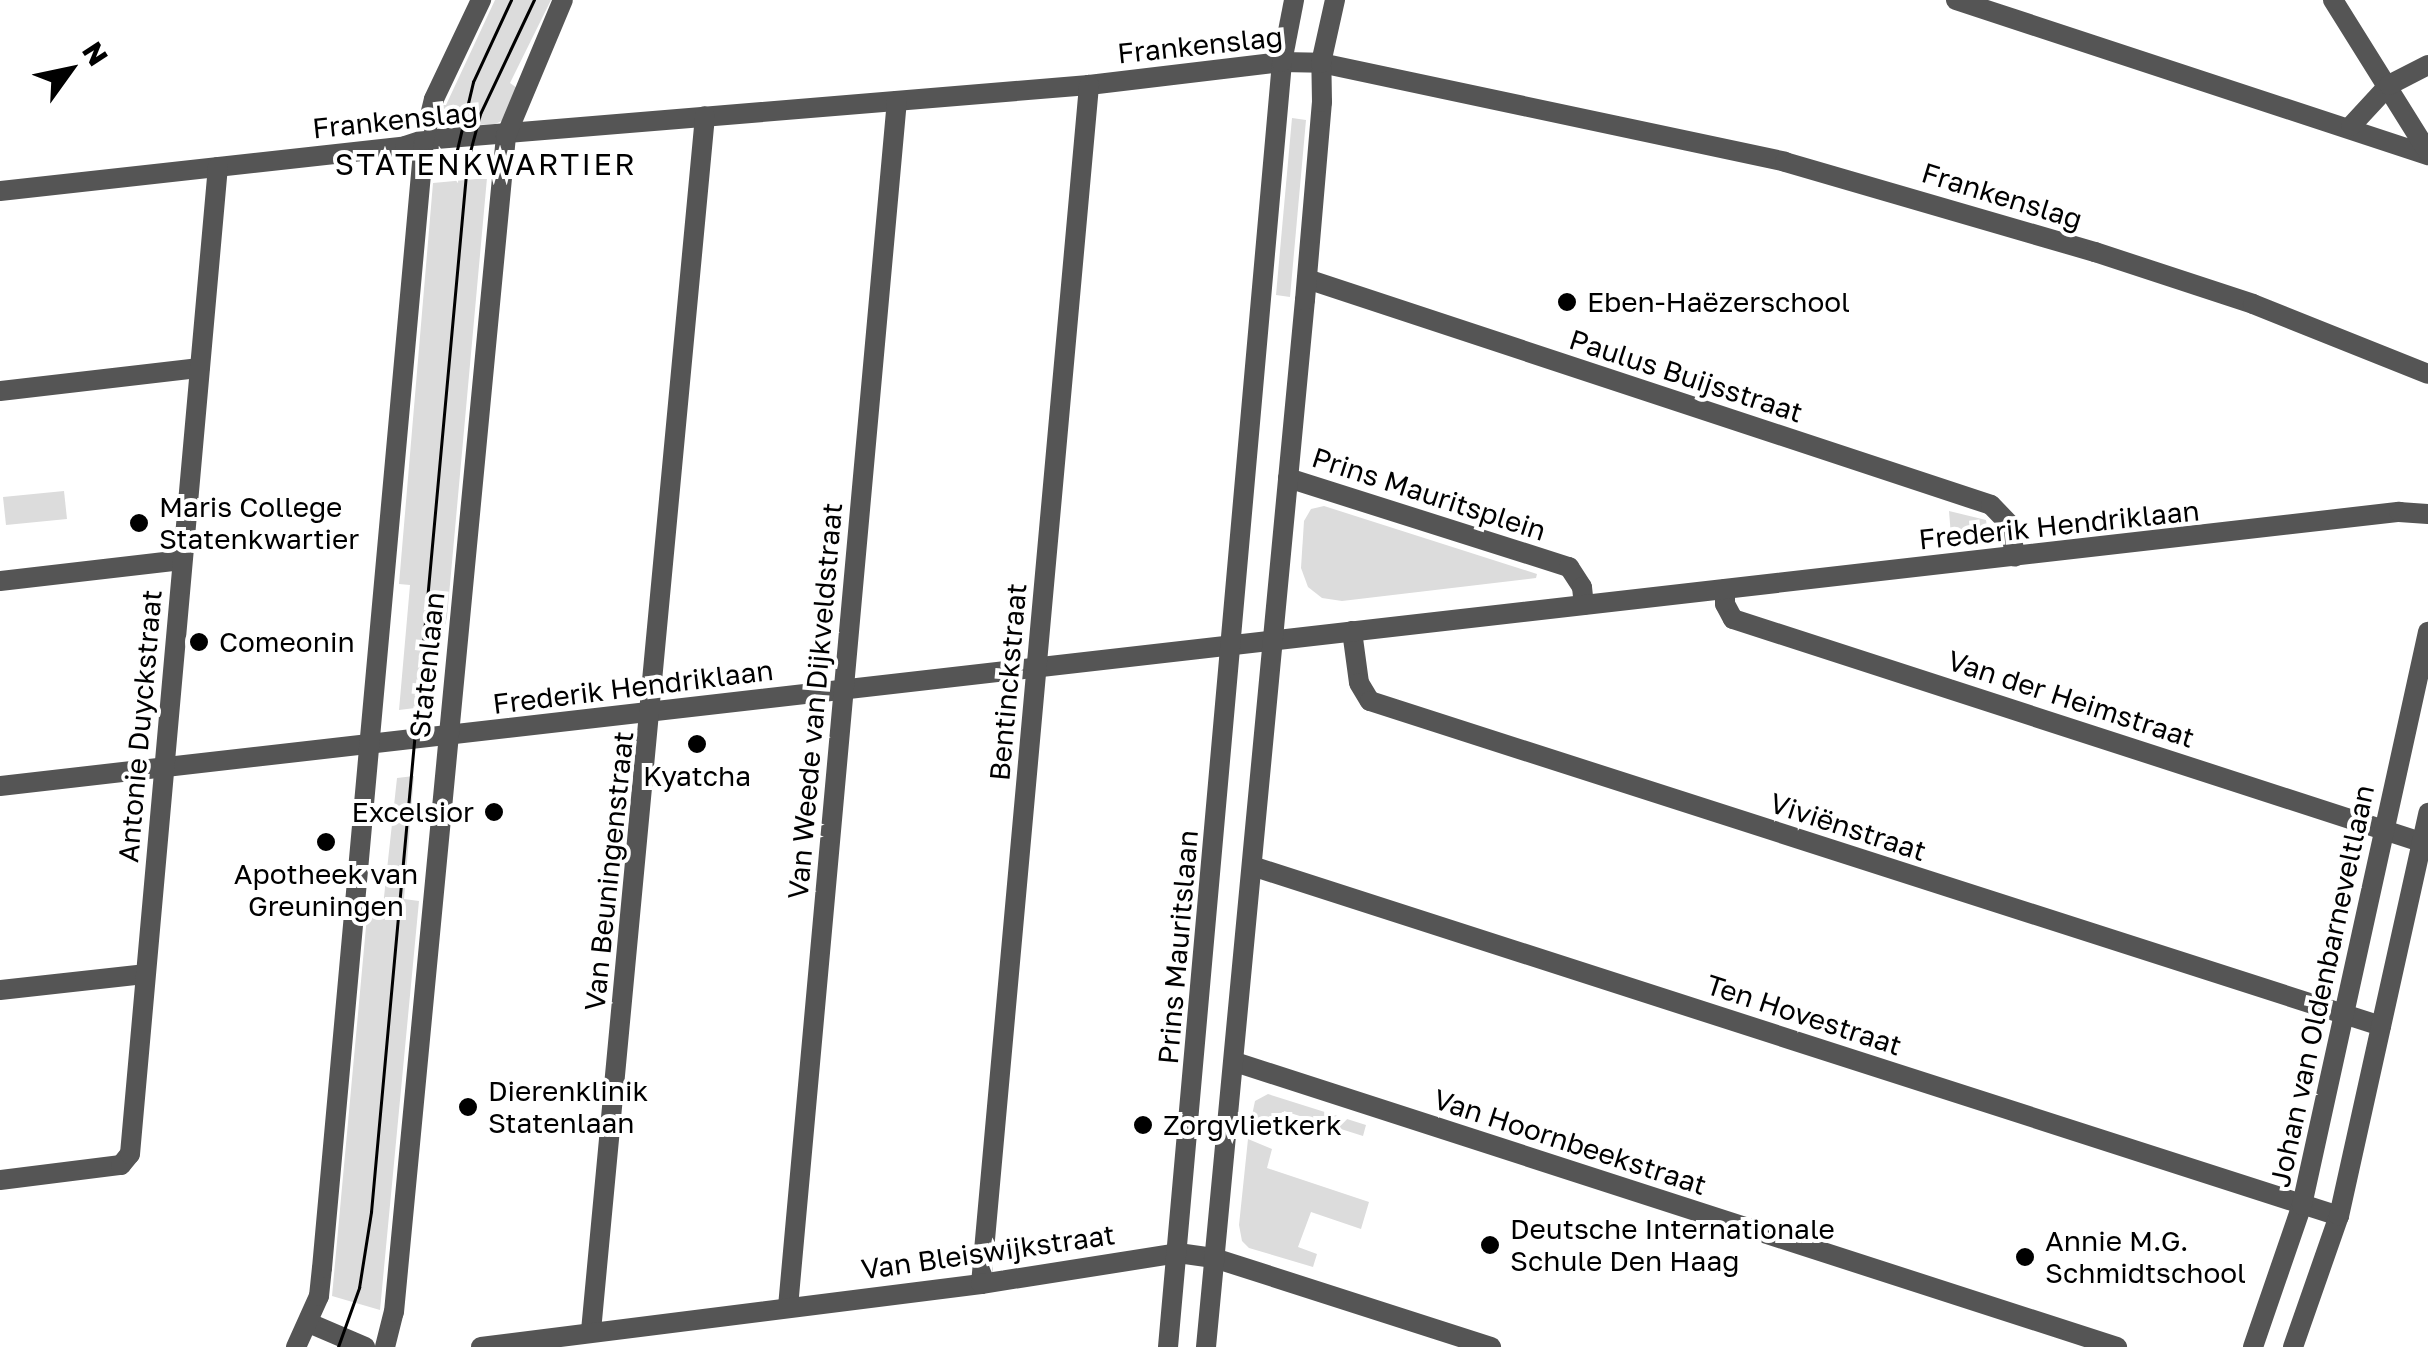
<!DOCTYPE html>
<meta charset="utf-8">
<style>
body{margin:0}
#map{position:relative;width:2428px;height:1347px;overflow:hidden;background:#fff;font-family:"Golos Text",sans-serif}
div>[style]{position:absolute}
.green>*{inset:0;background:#dcdcdc}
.minor>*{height:20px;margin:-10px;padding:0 10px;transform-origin:10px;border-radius:10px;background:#555}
.tertiary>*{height:20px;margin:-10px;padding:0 10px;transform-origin:10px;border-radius:10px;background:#555}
.tram>*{height:2.5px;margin:-1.25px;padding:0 1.25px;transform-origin:1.25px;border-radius:1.25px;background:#000}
.dots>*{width:28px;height:28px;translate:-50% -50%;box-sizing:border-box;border:5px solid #fff;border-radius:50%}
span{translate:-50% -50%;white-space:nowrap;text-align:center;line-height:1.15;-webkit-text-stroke:8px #fff;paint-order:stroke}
.street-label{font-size:28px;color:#000}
.poi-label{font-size:28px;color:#000}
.left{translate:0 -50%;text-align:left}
.right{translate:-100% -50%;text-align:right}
.neighbourhood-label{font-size:30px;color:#000;letter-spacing:2.5px}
.north{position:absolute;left:20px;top:20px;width:100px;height:100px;-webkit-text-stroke:8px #fff;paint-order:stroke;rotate:57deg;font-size:28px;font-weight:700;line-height:40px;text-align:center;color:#000}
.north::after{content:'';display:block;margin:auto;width:35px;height:45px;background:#000;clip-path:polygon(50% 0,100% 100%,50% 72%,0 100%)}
</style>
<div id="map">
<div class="green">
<i style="clip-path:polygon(495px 0,551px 0,510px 83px,517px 88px,504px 120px,495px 124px,440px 127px,438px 105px,446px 105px)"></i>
<i style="clip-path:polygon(1292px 118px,1306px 120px,1290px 297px,1276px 295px)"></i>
<i style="clip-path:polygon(487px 178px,447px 617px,444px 630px,429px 629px,423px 707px,399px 710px,410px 585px,399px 584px,433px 183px)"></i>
<i style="clip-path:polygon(64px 491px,67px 519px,6px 525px,3px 497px)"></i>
<i style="clip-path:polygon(1324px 506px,1537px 574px,1536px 578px,1342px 601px,1322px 598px,1308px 587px,1301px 568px,1304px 521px,1311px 509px)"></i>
<i style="clip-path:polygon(1949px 511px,1986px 520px,1988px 534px,1951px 536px)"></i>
<i style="clip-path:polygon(414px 776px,404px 899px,419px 901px,380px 1310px,332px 1296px,368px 905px,383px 906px,397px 778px)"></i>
<i style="clip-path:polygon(1268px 1094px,1366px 1125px,1363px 1136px,1284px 1111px,1278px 1133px,1250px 1125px,1255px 1101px)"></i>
<i style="clip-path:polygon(1248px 1139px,1272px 1149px,1267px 1168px,1369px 1202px,1361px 1229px,1311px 1212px,1298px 1247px,1317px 1254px,1313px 1267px,1249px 1248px,1242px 1241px,1239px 1225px)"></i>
</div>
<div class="minor">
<i style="left:1956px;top:0;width:497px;rotate:18.2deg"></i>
<i style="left:2333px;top:0;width:179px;rotate:58deg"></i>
<i style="left:2351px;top:126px;width:56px;rotate:-47.2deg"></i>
<i style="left:2389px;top:85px;width:44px;rotate:-27.1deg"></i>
<i style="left:0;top:191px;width:407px;rotate:-6.3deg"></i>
<i style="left:405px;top:146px;width:20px;rotate:-18deg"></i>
<i style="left:424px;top:140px;width:667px;rotate:-4.73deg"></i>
<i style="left:1089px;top:85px;width:194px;rotate:-6.8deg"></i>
<i style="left:1282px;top:62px;width:39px;rotate:1deg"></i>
<i style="left:1321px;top:63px;width:474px;rotate:12deg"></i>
<i style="left:1785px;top:162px;width:323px;rotate:16.2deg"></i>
<i style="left:2095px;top:252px;width:166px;rotate:18.2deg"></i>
<i style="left:2253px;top:304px;width:188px;rotate:21.8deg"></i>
<i style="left:1307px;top:279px;width:720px;rotate:18.28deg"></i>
<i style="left:1991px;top:505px;width:28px;rotate:46deg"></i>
<i style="left:2010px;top:525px;width:32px;rotate:81deg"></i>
<i style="left:0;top:391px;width:201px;rotate:-6.6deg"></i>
<i style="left:1288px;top:478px;width:295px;rotate:17.6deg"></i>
<i style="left:1569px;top:567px;width:24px;rotate:57deg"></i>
<i style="left:1582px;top:587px;width:18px;rotate:84deg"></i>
<i style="left:0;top:581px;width:183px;rotate:-6.6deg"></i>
<i style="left:1725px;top:589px;width:15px;rotate:90deg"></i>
<i style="left:1725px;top:604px;width:17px;rotate:62deg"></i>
<i style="left:1733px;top:619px;width:723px;rotate:17.96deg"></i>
<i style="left:1352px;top:631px;width:52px;rotate:82.3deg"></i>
<i style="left:1359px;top:683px;width:21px;rotate:59deg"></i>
<i style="left:1370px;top:701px;width:1062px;rotate:17.82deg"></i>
<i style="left:0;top:786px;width:2415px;rotate:-6.52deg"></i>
<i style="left:2399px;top:512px;width:29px;rotate:4deg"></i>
<i style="left:1252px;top:866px;width:1142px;rotate:17.85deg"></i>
<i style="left:0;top:990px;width:145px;rotate:-6.3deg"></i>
<i style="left:1235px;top:1062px;width:927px;rotate:17.91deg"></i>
<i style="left:0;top:1180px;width:122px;rotate:-7.1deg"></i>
<i style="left:121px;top:1165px;width:14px;rotate:-51deg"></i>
<i style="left:130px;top:1154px;width:991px;rotate:-84.91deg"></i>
<i style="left:981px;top:1284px;width:1204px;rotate:-84.85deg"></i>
<i style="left:788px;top:1307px;width:1211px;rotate:-84.84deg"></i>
<i style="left:309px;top:1323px;width:61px;rotate:23.2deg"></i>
<i style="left:591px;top:1331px;width:1220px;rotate:-84.64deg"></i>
<i style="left:481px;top:1347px;width:504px;rotate:-7.18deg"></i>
<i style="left:981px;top:1284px;width:199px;rotate:-8.9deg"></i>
<i style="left:1178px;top:1253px;width:36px;rotate:8deg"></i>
<i style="left:1214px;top:1258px;width:291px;rotate:17.8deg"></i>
<i style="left:1168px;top:1347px;width:1290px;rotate:-84.93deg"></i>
<i style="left:1282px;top:62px;width:63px;rotate:-79deg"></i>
<i style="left:1206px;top:1347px;width:1052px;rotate:-84.6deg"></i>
<i style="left:1305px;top:300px;width:199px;rotate:-85.1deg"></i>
<i style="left:1322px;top:102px;width:39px;rotate:-91deg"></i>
<i style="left:1321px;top:63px;width:65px;rotate:-77.5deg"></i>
<i style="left:2253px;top:1347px;width:150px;rotate:-71deg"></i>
<i style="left:2302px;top:1205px;width:587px;rotate:-77.6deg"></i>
<i style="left:2293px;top:1347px;width:139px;rotate:-70.7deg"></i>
<i style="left:2339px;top:1216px;width:413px;rotate:-77.5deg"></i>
</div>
<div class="tertiary">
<i style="left:296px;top:1347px;width:56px;rotate:-65.7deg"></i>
<i style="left:319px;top:1296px;width:28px;rotate:-84deg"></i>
<i style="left:322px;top:1268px;width:1133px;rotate:-84.83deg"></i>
<i style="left:424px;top:140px;width:42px;rotate:-76.3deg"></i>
<i style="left:434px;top:99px;width:110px;rotate:-64.6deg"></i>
<i style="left:385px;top:1347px;width:36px;rotate:-76deg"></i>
<i style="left:394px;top:1312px;width:1181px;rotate:-84.56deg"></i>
<i style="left:506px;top:136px;width:147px;rotate:-67.3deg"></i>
</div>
<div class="tram">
<i style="left:456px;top:154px;width:74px;rotate:-76.7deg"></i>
<i style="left:473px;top:82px;width:90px;rotate:-65.1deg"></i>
<i style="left:338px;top:1347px;width:63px;rotate:-70.4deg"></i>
<i style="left:359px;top:1288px;width:77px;rotate:-81deg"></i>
<i style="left:371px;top:1212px;width:1053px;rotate:-84.77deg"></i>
<i style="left:467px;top:163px;width:51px;rotate:-75.1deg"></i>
<i style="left:480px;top:114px;width:126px;rotate:-64.7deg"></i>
</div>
<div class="dots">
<i style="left:1567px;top:302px;background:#000"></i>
<i style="left:139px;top:523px;background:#000"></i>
<i style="left:199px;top:642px;background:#000"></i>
<i style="left:697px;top:744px;background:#000"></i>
<i style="left:494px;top:812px;background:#000"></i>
<i style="left:326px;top:842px;background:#000"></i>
<i style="left:468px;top:1107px;background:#000"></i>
<i style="left:1143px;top:1125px;background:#000"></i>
<i style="left:1490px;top:1245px;background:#000"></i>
<i style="left:2025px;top:1257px;background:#000"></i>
</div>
<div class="street-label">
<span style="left:1200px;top:45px;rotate:-6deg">Frankenslag</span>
<span style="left:395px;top:120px;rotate:-6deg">Frankenslag</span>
<span style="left:2002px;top:196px;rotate:17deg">Frankenslag</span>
<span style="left:1686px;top:376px;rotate:18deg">Paulus Buijsstraat</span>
<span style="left:1429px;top:494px;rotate:18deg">Prins Mauritsplein</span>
<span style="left:2059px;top:525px;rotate:-6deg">Frederik Hendriklaan</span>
<span style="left:427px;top:665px;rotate:-84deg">Statenlaan</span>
<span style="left:1008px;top:682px;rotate:-85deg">Bentinckstraat</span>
<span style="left:633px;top:687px;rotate:-7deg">Frederik Hendriklaan</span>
<span style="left:2071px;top:699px;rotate:18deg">Van der Heimstraat</span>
<span style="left:815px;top:701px;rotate:-85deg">Van Weede van Dijkveldstraat</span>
<span style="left:140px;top:726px;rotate:-85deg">Antonie Duyckstraat</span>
<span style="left:1848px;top:827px;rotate:18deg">Viviënstraat</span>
<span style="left:609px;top:871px;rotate:-84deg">Van Beuningenstraat</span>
<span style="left:1178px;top:947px;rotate:-85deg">Prins Mauritslaan</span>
<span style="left:2322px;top:986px;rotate:-78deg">Johan van Oldenbarneveltlaan</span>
<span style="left:1804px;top:1015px;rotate:18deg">Ten Hovestraat</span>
<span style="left:1570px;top:1142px;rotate:18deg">Van Hoornbeekstraat</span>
<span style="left:988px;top:1252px;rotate:-8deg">Van Bleiswijkstraat</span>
</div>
<div class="poi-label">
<span class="left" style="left:1587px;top:302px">Eben-Haëzerschool</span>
<span class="left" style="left:159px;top:523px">Maris College<br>Statenkwartier</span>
<span class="left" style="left:219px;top:642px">Comeonin</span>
<span style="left:697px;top:776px">Kyatcha</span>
<span class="right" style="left:474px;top:812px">Excelsior</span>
<span style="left:326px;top:890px">Apotheek van<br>Greuningen</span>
<span class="left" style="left:488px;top:1107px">Dierenklinik<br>Statenlaan</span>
<span class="left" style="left:1163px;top:1125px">Zorgvlietkerk</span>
<span class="left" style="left:1510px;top:1245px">Deutsche Internationale<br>Schule Den Haag</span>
<span class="left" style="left:2045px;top:1257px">Annie M.G.<br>Schmidtschool</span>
</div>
<div class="neighbourhood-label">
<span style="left:486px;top:164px">STATENKWARTIER</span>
</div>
<div class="north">N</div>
</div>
